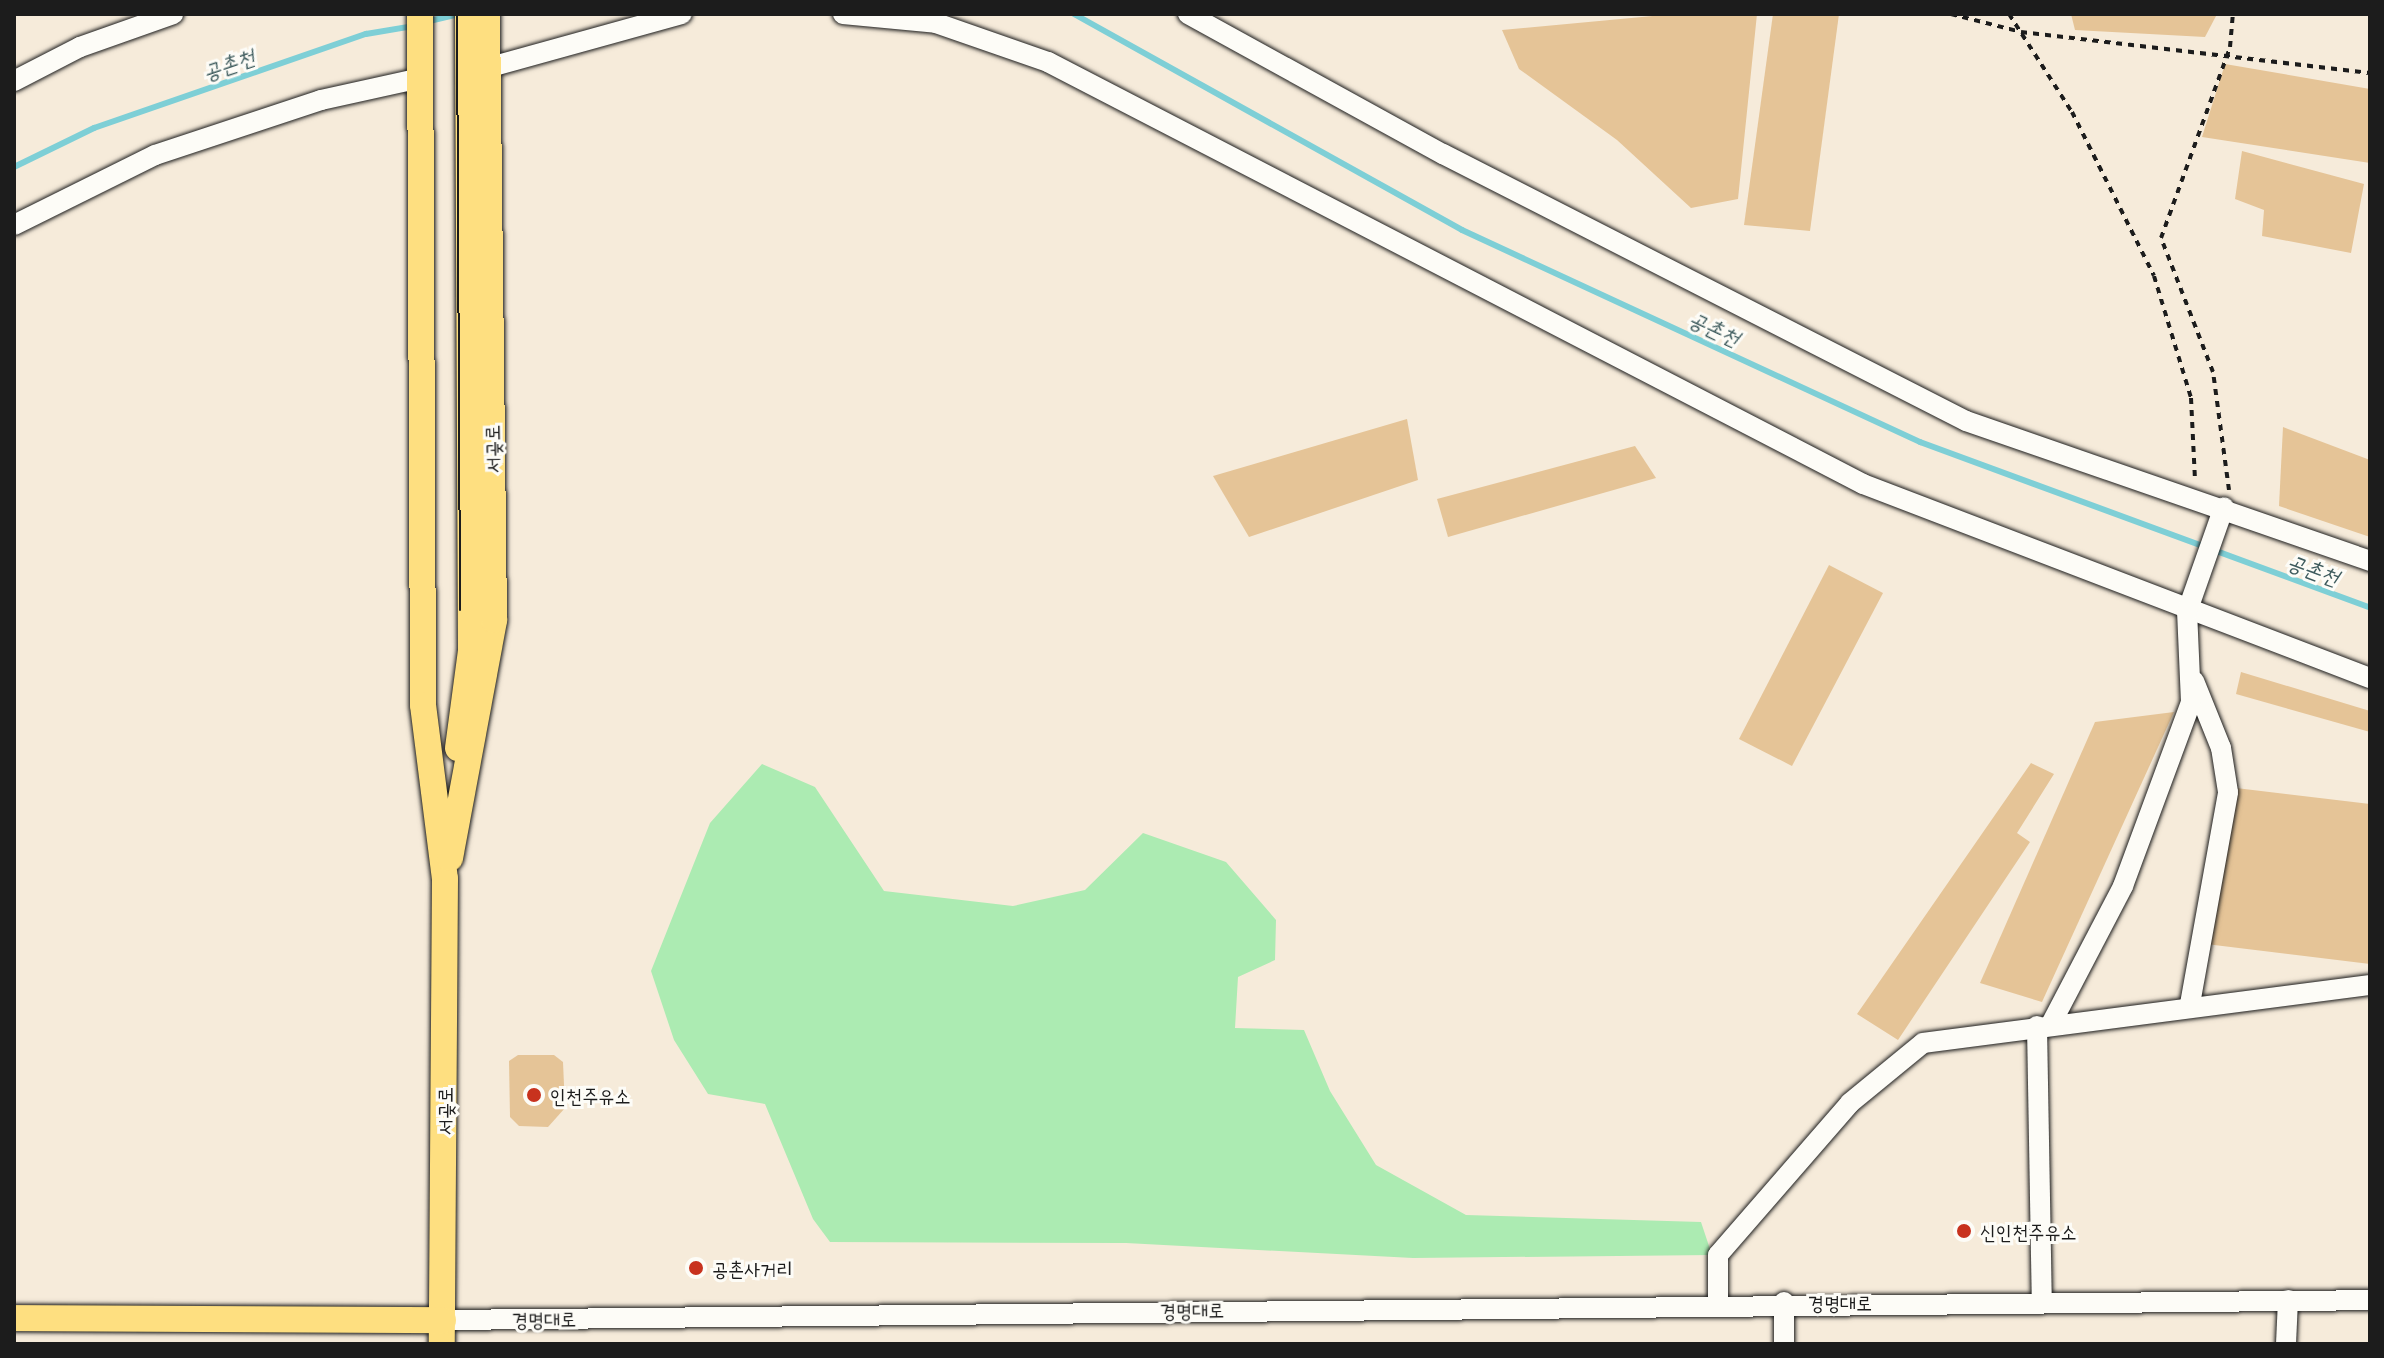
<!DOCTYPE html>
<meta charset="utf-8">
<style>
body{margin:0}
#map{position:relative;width:2384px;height:1358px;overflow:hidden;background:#f6ebda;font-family:"Playpen Sans","Poor Story",sans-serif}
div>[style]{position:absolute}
.green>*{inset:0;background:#acebb2}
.stream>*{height:6px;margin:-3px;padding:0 3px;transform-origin:3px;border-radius:3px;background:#7ecfd6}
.building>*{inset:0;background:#e5c497}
.path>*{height:4px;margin-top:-2px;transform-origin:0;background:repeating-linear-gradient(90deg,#1c1c1c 0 6px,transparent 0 12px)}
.roads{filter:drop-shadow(0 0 2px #1c1c1c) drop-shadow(0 0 2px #1c1c1c)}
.minor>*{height:20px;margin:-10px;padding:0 10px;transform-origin:10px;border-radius:10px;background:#fdfcf7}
.major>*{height:26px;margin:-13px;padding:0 13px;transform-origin:13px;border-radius:13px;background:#fedf80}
.tram>*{height:2px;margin:-1px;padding:0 1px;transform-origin:1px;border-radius:1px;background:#1c1c1c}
.dots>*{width:22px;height:22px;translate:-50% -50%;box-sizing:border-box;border:4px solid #fdfcf7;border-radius:50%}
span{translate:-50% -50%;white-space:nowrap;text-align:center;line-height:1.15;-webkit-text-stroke:6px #fdfcf7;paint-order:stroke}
.street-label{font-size:20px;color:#1c1c1c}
.poi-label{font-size:20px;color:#1c1c1c}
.left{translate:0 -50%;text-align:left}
.water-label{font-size:22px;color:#3e5b5d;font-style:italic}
.frame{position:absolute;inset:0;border:16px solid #1c1c1c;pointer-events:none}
</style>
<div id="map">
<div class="green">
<i style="clip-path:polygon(762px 764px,815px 787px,884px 891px,1013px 906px,1085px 890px,1143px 833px,1226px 862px,1276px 920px,1275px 960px,1238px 977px,1235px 1028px,1304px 1030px,1330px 1091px,1376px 1165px,1466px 1215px,1701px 1222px,1712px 1255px,1413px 1258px,1126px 1243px,830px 1242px,813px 1219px,765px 1104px,708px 1094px,674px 1040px,651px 971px,710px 823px)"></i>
</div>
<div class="stream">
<i style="left:1074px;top:14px;width:444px;rotate:29.1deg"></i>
<i style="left:1462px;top:230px;width:505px;rotate:24.84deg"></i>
<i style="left:1920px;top:442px;width:480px;rotate:20.2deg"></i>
<i style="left:425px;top:22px;width:37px;rotate:-13deg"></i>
<i style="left:14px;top:167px;width:89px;rotate:-26deg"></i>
<i style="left:94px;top:128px;width:288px;rotate:-19.1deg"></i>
<i style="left:366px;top:34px;width:49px;rotate:-9.5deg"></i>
</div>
<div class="building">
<i style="clip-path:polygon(1674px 14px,1757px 14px,1738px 199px,1691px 208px,1617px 140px,1519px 69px,1502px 30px)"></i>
<i style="clip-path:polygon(1773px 14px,1839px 14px,1810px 231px,1744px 225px)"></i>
<i style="clip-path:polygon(2071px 14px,2216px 14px,2216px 16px,2205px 37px,2075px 30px)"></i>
<i style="clip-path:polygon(2225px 64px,2370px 89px,2370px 163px,2202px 137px)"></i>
<i style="clip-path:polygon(2242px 151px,2364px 184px,2351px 253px,2262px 236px,2264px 210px,2235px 199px)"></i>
<i style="clip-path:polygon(1407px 419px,1418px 480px,1249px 537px,1213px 476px)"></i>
<i style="clip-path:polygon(2283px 427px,2370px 460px,2370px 537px,2279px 506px)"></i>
<i style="clip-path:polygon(1635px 446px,1656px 478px,1448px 537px,1437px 499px)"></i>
<i style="clip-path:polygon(1829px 565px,1883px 593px,1792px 766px,1739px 739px)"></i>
<i style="clip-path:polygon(2241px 672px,2370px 711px,2370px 732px,2236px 694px)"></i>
<i style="clip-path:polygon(2174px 712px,2042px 1002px,1980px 983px,2095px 722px)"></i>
<i style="clip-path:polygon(2031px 763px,2054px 774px,2017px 833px,2030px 842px,1898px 1040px,1857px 1014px)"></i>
<i style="clip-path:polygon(2236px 788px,2370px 804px,2370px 964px,2206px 944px)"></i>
<i style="clip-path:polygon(518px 1055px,554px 1055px,563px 1062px,565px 1108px,548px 1127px,519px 1126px,510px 1117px,509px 1061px)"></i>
</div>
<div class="path">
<i style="left:1951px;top:14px;width:72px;rotate:14.4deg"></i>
<i style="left:2021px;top:32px;width:351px;rotate:6.7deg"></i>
<i style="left:2009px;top:14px;width:117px;rotate:57.3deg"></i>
<i style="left:2072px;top:112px;width:183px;rotate:63.4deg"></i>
<i style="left:2154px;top:276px;width:127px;rotate:73.1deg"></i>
<i style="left:2191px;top:398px;width:83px;rotate:87.2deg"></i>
<i style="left:2229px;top:490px;width:119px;rotate:-97.7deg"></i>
<i style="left:2213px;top:372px;width:144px;rotate:-111.2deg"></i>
<i style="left:2161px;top:238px;width:203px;rotate:-70.1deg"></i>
<i style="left:2230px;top:47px;width:33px;rotate:-85deg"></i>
</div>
<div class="roads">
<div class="minor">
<i style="left:843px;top:14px;width:93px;rotate:5.5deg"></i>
<i style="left:936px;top:23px;width:119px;rotate:19.2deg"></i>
<i style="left:1048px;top:62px;width:918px;rotate:27.37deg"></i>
<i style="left:1863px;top:484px;width:543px;rotate:20.94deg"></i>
<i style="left:1188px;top:14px;width:291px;rotate:28.8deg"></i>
<i style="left:1443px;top:154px;width:587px;rotate:27.05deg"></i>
<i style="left:1966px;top:421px;width:428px;rotate:19.1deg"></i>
<i style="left:487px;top:68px;width:202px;rotate:-15.5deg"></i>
<i style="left:14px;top:81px;width:74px;rotate:-27.3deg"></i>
<i style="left:80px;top:47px;width:99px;rotate:-19.5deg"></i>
<i style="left:14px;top:225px;width:157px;rotate:-26.4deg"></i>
<i style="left:155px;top:155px;width:175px;rotate:-18.3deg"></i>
<i style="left:321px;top:100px;width:101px;rotate:-12.5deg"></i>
<i style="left:2190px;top:1004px;width:215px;rotate:-79.8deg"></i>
<i style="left:2228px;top:792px;width:45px;rotate:-99deg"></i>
<i style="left:2221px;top:748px;width:72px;rotate:-111.9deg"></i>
<i style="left:2051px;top:1024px;width:156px;rotate:-62.4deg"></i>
<i style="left:2123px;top:886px;width:196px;rotate:-69.7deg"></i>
<i style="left:2191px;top:702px;width:90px;rotate:-92.5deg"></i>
<i style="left:2187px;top:612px;width:111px;rotate:-70.6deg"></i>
<i style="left:2037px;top:1026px;width:275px;rotate:89deg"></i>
<i style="left:1784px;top:1302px;width:42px;rotate:90deg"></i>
<i style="left:1718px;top:1303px;width:48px;rotate:-90deg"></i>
<i style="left:1718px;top:1255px;width:201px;rotate:-49deg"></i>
<i style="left:1850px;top:1103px;width:94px;rotate:-39.4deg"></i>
<i style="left:1923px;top:1043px;width:451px;rotate:-7.4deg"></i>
<i style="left:443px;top:1320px;width:1927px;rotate:-0.59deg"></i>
<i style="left:2286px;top:1344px;width:44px;rotate:-87.4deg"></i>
</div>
<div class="major">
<i style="left:420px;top:14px;width:691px;rotate:89.75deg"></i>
<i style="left:423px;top:705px;width:175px;rotate:82.8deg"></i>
<i style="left:445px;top:879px;width:465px;rotate:90.4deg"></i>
<i style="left:458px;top:748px;width:99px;rotate:-82.4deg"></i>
<i style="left:471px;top:650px;width:636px;rotate:-90.27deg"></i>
<i style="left:450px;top:858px;width:242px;rotate:-79.5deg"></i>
<i style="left:494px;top:620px;width:606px;rotate:-90.66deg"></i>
<i style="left:14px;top:1318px;width:429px;rotate:0.3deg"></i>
</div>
</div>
<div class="tram">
<i style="left:457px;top:14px;width:596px;rotate:89.71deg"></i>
</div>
<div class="dots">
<i style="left:534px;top:1095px;background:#c8321e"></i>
<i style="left:1964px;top:1231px;background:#c8321e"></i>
<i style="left:696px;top:1268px;background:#c8321e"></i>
</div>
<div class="street-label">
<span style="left:492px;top:449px;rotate:-91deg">서곶로</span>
<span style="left:444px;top:1111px;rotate:-90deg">서곶로</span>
<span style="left:1840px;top:1302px">경명대로</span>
<span style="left:1192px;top:1310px;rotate:-1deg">경명대로</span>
<span style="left:544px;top:1319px;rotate:-1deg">경명대로</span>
</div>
<div class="poi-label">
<span class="left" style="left:550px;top:1095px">인천주유소</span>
<span class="left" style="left:1980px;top:1231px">신인천주유소</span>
<span class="left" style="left:712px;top:1268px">공촌사거리</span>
</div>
<div class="water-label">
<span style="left:228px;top:63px;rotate:-19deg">공촌천</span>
<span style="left:1715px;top:327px;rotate:25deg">공촌천</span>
<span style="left:2314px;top:568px;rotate:20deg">공촌천</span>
</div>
<div class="frame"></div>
</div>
